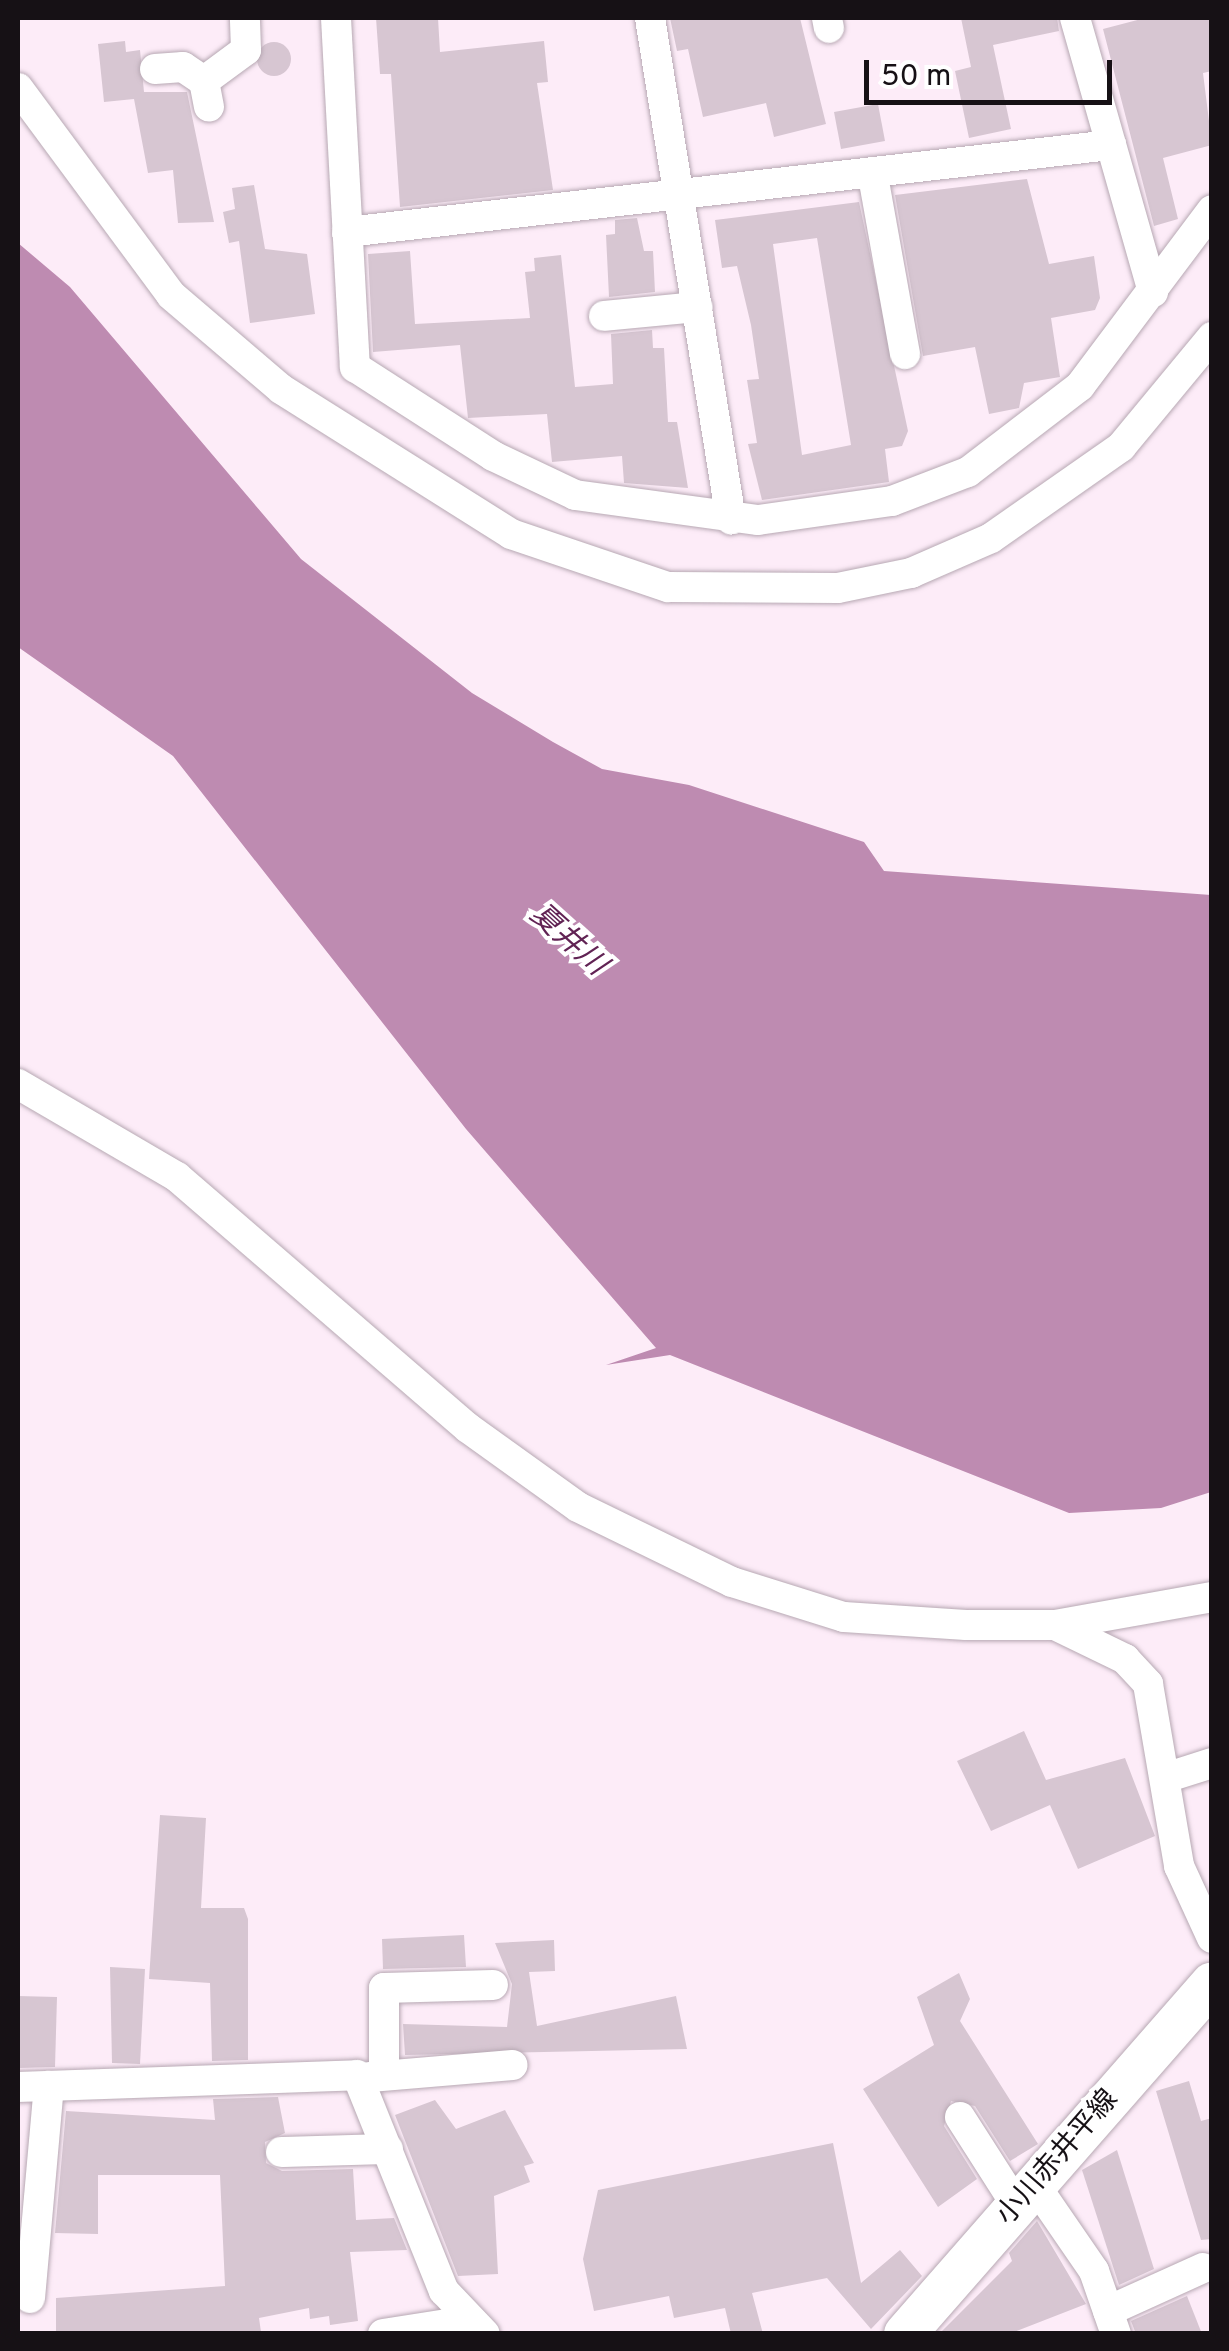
<!DOCTYPE html>
<meta charset="utf-8">
<style>
body{margin:0}
#map{position:relative;width:1229px;height:2351px;overflow:hidden;background:#fdecf8;font-family:Overpass,"Noto Sans JP",sans-serif}
div>[style]{position:absolute}
.water>*{inset:0;background:#be8bb1}
.building>*{inset:0;background:#d7c6d2}
.round{border-radius:50%}
.roads{filter:drop-shadow(0 0 2px #b7a8b3) drop-shadow(0 0 2px #b7a8b3)}
.street>*{height:30px;margin:-15px;padding:0 15px;transform-origin:15px;border-radius:15px;background:#fff}
.secondary>*{height:42px;margin:-21px;padding:0 21px;transform-origin:21px;border-radius:21px;background:#fff}
span{translate:-50% -50%;white-space:nowrap;text-align:center;line-height:1.15;-webkit-text-stroke:8px #fff;paint-order:stroke}
.street-label{font-size:28px;color:#161115}
.water-label{font-size:30px;color:#612354;font-style:italic}
.frame{position:absolute;inset:0;border:20px solid #161115;pointer-events:none}
.scale{position:absolute;left:864px;top:60px;width:248px;height:45px;box-sizing:border-box;border:5px solid #161115;border-top:0;padding-left:12px;font-size:30px;line-height:35px;white-space:nowrap;color:#161115;-webkit-text-stroke:8px #fff;paint-order:stroke}
</style>
<div id="map">
<div class="water">
<i style="clip-path:polygon(18px 243px,70px 287px,301px 559px,472px 693px,553px 742px,602px 769px,689px 785px,864px 842px,884px 871px,1211px 895px,1211px 1492px,1161px 1508px,1069px 1513px,670px 1355px,606px 1365px,656px 1348px,466px 1129px,173px 756px,18px 647px)"></i>
</div>
<div class="building">
<i style="clip-path:polygon(376px 18px,438px 18px,440px 52px,544px 41px,548px 82px,537px 83px,553px 190px,400px 207px,391px 74px,380px 74px)"></i>
<i style="clip-path:polygon(670px 18px,800px 18px,826px 124px,774px 137px,766px 103px,703px 117px,688px 49px,677px 51px)"></i>
<i style="clip-path:polygon(961px 18px,1057px 18px,1059px 31px,993px 45px,1011px 129px,969px 138px,955px 71px,971px 67px)"></i>
<i style="clip-path:polygon(1145px 18px,1212px 18px,1212px 71px,1203px 73px,1212px 145px,1163px 158px,1178px 219px,1154px 226px,1103px 29px)"></i>
<i style="clip-path:polygon(125px 41px,126px 52px,140px 50px,144px 92px,187px 92px,214px 222px,178px 223px,173px 170px,148px 173px,134px 99px,104px 102px,98px 44px)"></i>
<i class="round" style="left:257px;top:42px;width:34px;height:34px"></i>
<i style="clip-path:polygon(878px 104px,885px 141px,841px 149px,834px 112px)"></i>
<i style="clip-path:polygon(1027px 179px,1049px 264px,1094px 256px,1100px 298px,1095px 310px,1051px 318px,1060px 377px,1024px 383px,1019px 408px,989px 414px,975px 347px,923px 356px,895px 195px)"></i>
<i style="clip-path:polygon(254px 185px,265px 249px,307px 254px,315px 314px,250px 323px,239px 241px,229px 243px,223px 212px,235px 209px,232px 188px)"></i>
<i style="clip-path:polygon(evenodd,859px 202px,908px 431px,902px 446px,885px 449px,889px 482px,762px 500px,748px 444px,757px 443px,747px 380px,759px 379px,751px 325px,737px 266px,722px 268px,715px 220px,859px 202px,817px 238px,851px 445px,802px 455px,773px 244px,817px 238px)"></i>
<i style="clip-path:polygon(637px 218px,644px 251px,653px 251px,655px 292px,609px 297px,606px 235px,615px 234px,615px 220px)"></i>
<i style="clip-path:polygon(410px 251px,415px 324px,530px 318px,525px 272px,535px 271px,534px 258px,561px 255px,575px 387px,613px 384px,611px 334px,652px 330px,653px 348px,664px 348px,668px 422px,677px 422px,688px 488px,624px 483px,622px 456px,552px 462px,547px 414px,468px 418px,460px 345px,373px 352px,368px 254px)"></i>
<i style="clip-path:polygon(1024px 1731px,1046px 1780px,1125px 1758px,1155px 1836px,1078px 1869px,1050px 1805px,991px 1831px,957px 1761px)"></i>
<i style="clip-path:polygon(160px 1815px,206px 1818px,201px 1908px,244px 1908px,248px 1919px,248px 2060px,212px 2061px,210px 1983px,149px 1979px)"></i>
<i style="clip-path:polygon(464px 1935px,466px 1967px,383px 1969px,382px 1939px)"></i>
<i style="clip-path:polygon(554px 1940px,555px 1971px,529px 1972px,537px 2026px,676px 1996px,687px 2049px,405px 2055px,403px 2024px,507px 2027px,512px 1984px,495px 1943px)"></i>
<i style="clip-path:polygon(110px 1967px,145px 1969px,140px 2064px,112px 2063px)"></i>
<i style="clip-path:polygon(959px 1973px,970px 1999px,960px 2021px,1038px 2144px,1010px 2161px,975px 2106px,951px 2101px,944px 2126px,977px 2179px,938px 2207px,863px 2089px,934px 2045px,917px 1997px)"></i>
<i style="clip-path:polygon(18px 1996px,57px 1997px,55px 2067px,18px 2068px)"></i>
<i style="clip-path:polygon(1189px 2081px,1201px 2121px,1212px 2118px,1212px 2239px,1201px 2240px,1156px 2091px)"></i>
<i style="clip-path:polygon(278px 2097px,285px 2133px,265px 2142px,266px 2163px,282px 2171px,353px 2169px,356px 2220px,394px 2218px,407px 2250px,350px 2252px,358px 2321px,330px 2325px,329px 2316px,310px 2319px,309px 2308px,259px 2318px,261px 2332px,56px 2334px,56px 2298px,225px 2286px,220px 2175px,98px 2175px,98px 2234px,55px 2233px,66px 2111px,215px 2120px,213px 2099px)"></i>
<i style="clip-path:polygon(435px 2100px,456px 2129px,505px 2110px,534px 2163px,524px 2166px,530px 2182px,494px 2196px,498px 2274px,458px 2276px,395px 2115px)"></i>
<i style="clip-path:polygon(833px 2143px,861px 2283px,900px 2250px,922px 2276px,871px 2329px,827px 2278px,752px 2293px,763px 2334px,731px 2334px,725px 2308px,674px 2318px,669px 2296px,594px 2311px,583px 2259px,598px 2190px)"></i>
<i style="clip-path:polygon(1117px 2150px,1154px 2269px,1119px 2285px,1082px 2170px)"></i>
<i style="clip-path:polygon(1037px 2221px,1086px 2304px,1009px 2334px,939px 2334px,1012px 2261px,1009px 2253px)"></i>
<i style="clip-path:polygon(1187px 2296px,1202px 2334px,1136px 2334px,1131px 2321px)"></i>
</div>
<div class="roads">
<div class="street">
<i style="left:336px;top:18px;width:350px;rotate:86.9deg"></i>
<i style="left:355px;top:367px;width:164px;rotate:32.8deg"></i>
<i style="left:493px;top:456px;width:91px;rotate:25.4deg"></i>
<i style="left:575px;top:495px;width:185px;rotate:7.8deg"></i>
<i style="left:758px;top:520px;width:135px;rotate:-8.1deg"></i>
<i style="left:892px;top:501px;width:81px;rotate:-20.9deg"></i>
<i style="left:968px;top:472px;width:141px;rotate:-37.5deg"></i>
<i style="left:1080px;top:386px;width:220px;rotate:-53.1deg"></i>
<i style="left:650px;top:18px;width:508px;rotate:80.82deg"></i>
<i style="left:827px;top:18px;width:10px;rotate:79deg"></i>
<i style="left:1075px;top:18px;width:285px;rotate:74.1deg"></i>
<i style="left:155px;top:69px;width:28px;rotate:-4deg"></i>
<i style="left:183px;top:67px;width:25px;rotate:34deg"></i>
<i style="left:204px;top:81px;width:26px;rotate:79deg"></i>
<i style="left:204px;top:81px;width:52px;rotate:-36.4deg"></i>
<i style="left:246px;top:50px;width:32px;rotate:-92deg"></i>
<i style="left:18px;top:88px;width:257px;rotate:53.5deg"></i>
<i style="left:171px;top:295px;width:145px;rotate:40.5deg"></i>
<i style="left:281px;top:389px;width:272px;rotate:32.2deg"></i>
<i style="left:511px;top:534px;width:166px;rotate:18.7deg"></i>
<i style="left:668px;top:587px;width:170px;rotate:0.3deg"></i>
<i style="left:838px;top:588px;width:75px;rotate:-11.6deg"></i>
<i style="left:911px;top:573px;width:87px;rotate:-23.6deg"></i>
<i style="left:991px;top:538px;width:159px;rotate:-35deg"></i>
<i style="left:1121px;top:447px;width:143px;rotate:-50.4deg"></i>
<i style="left:873px;top:176px;width:181px;rotate:79.8deg"></i>
<i style="left:347px;top:232px;width:769px;rotate:-6.5deg"></i>
<i style="left:604px;top:316px;width:94px;rotate:-5.5deg"></i>
<i style="left:18px;top:1084px;width:184px;rotate:30.3deg"></i>
<i style="left:177px;top:1177px;width:384px;rotate:40.8deg"></i>
<i style="left:468px;top:1428px;width:135px;rotate:35.7deg"></i>
<i style="left:578px;top:1507px;width:171px;rotate:26deg"></i>
<i style="left:732px;top:1582px;width:117px;rotate:17.4deg"></i>
<i style="left:844px;top:1617px;width:122px;rotate:3.8deg"></i>
<i style="left:966px;top:1625px;width:89px"></i>
<i style="left:1055px;top:1625px;width:159px;rotate:-10.1deg"></i>
<i style="left:1055px;top:1625px;width:78px;rotate:25.9deg"></i>
<i style="left:1125px;top:1659px;width:34px;rotate:47deg"></i>
<i style="left:1148px;top:1684px;width:185px;rotate:80.3deg"></i>
<i style="left:1179px;top:1866px;width:79px;rotate:65.4deg"></i>
<i style="left:1165px;top:1778px;width:49px;rotate:-17.7deg"></i>
<i style="left:384px;top:2070px;width:82px;rotate:-90deg"></i>
<i style="left:384px;top:1988px;width:109px;rotate:-1.6deg"></i>
<i style="left:370px;top:2077px;width:143px;rotate:-4.8deg"></i>
<i style="left:18px;top:2087px;width:339px;rotate:-2deg"></i>
<i style="left:357px;top:2075px;width:233px;rotate:68.1deg"></i>
<i style="left:444px;top:2291px;width:59px;rotate:46.4deg"></i>
<i style="left:960px;top:2117px;width:106px;rotate:57.4deg"></i>
<i style="left:281px;top:2152px;width:107px;rotate:-1.6deg"></i>
<i style="left:1035px;top:2185px;width:104px;rotate:55.5deg"></i>
<i style="left:1094px;top:2271px;width:67px;rotate:70.8deg"></i>
<i style="left:30px;top:2298px;width:213px;rotate:-84.9deg"></i>
<i style="left:1108px;top:2311px;width:104px;rotate:-24.4deg"></i>
<i style="left:383px;top:2334px;width:84px;rotate:-8.9deg"></i>
</div>
<div class="secondary">
<i style="left:905px;top:2334px;width:466px;rotate:-48.8deg"></i>
</div>
</div>
<div class="street-label">
<span style="left:1058px;top:2158px;rotate:-49deg">小川赤井平線</span>
</div>
<div class="water-label">
<span style="left:567px;top:941px;rotate:42deg">夏井川</span>
</div>
<div class="frame"></div>
<div class="scale">50 m</div>
</div>
